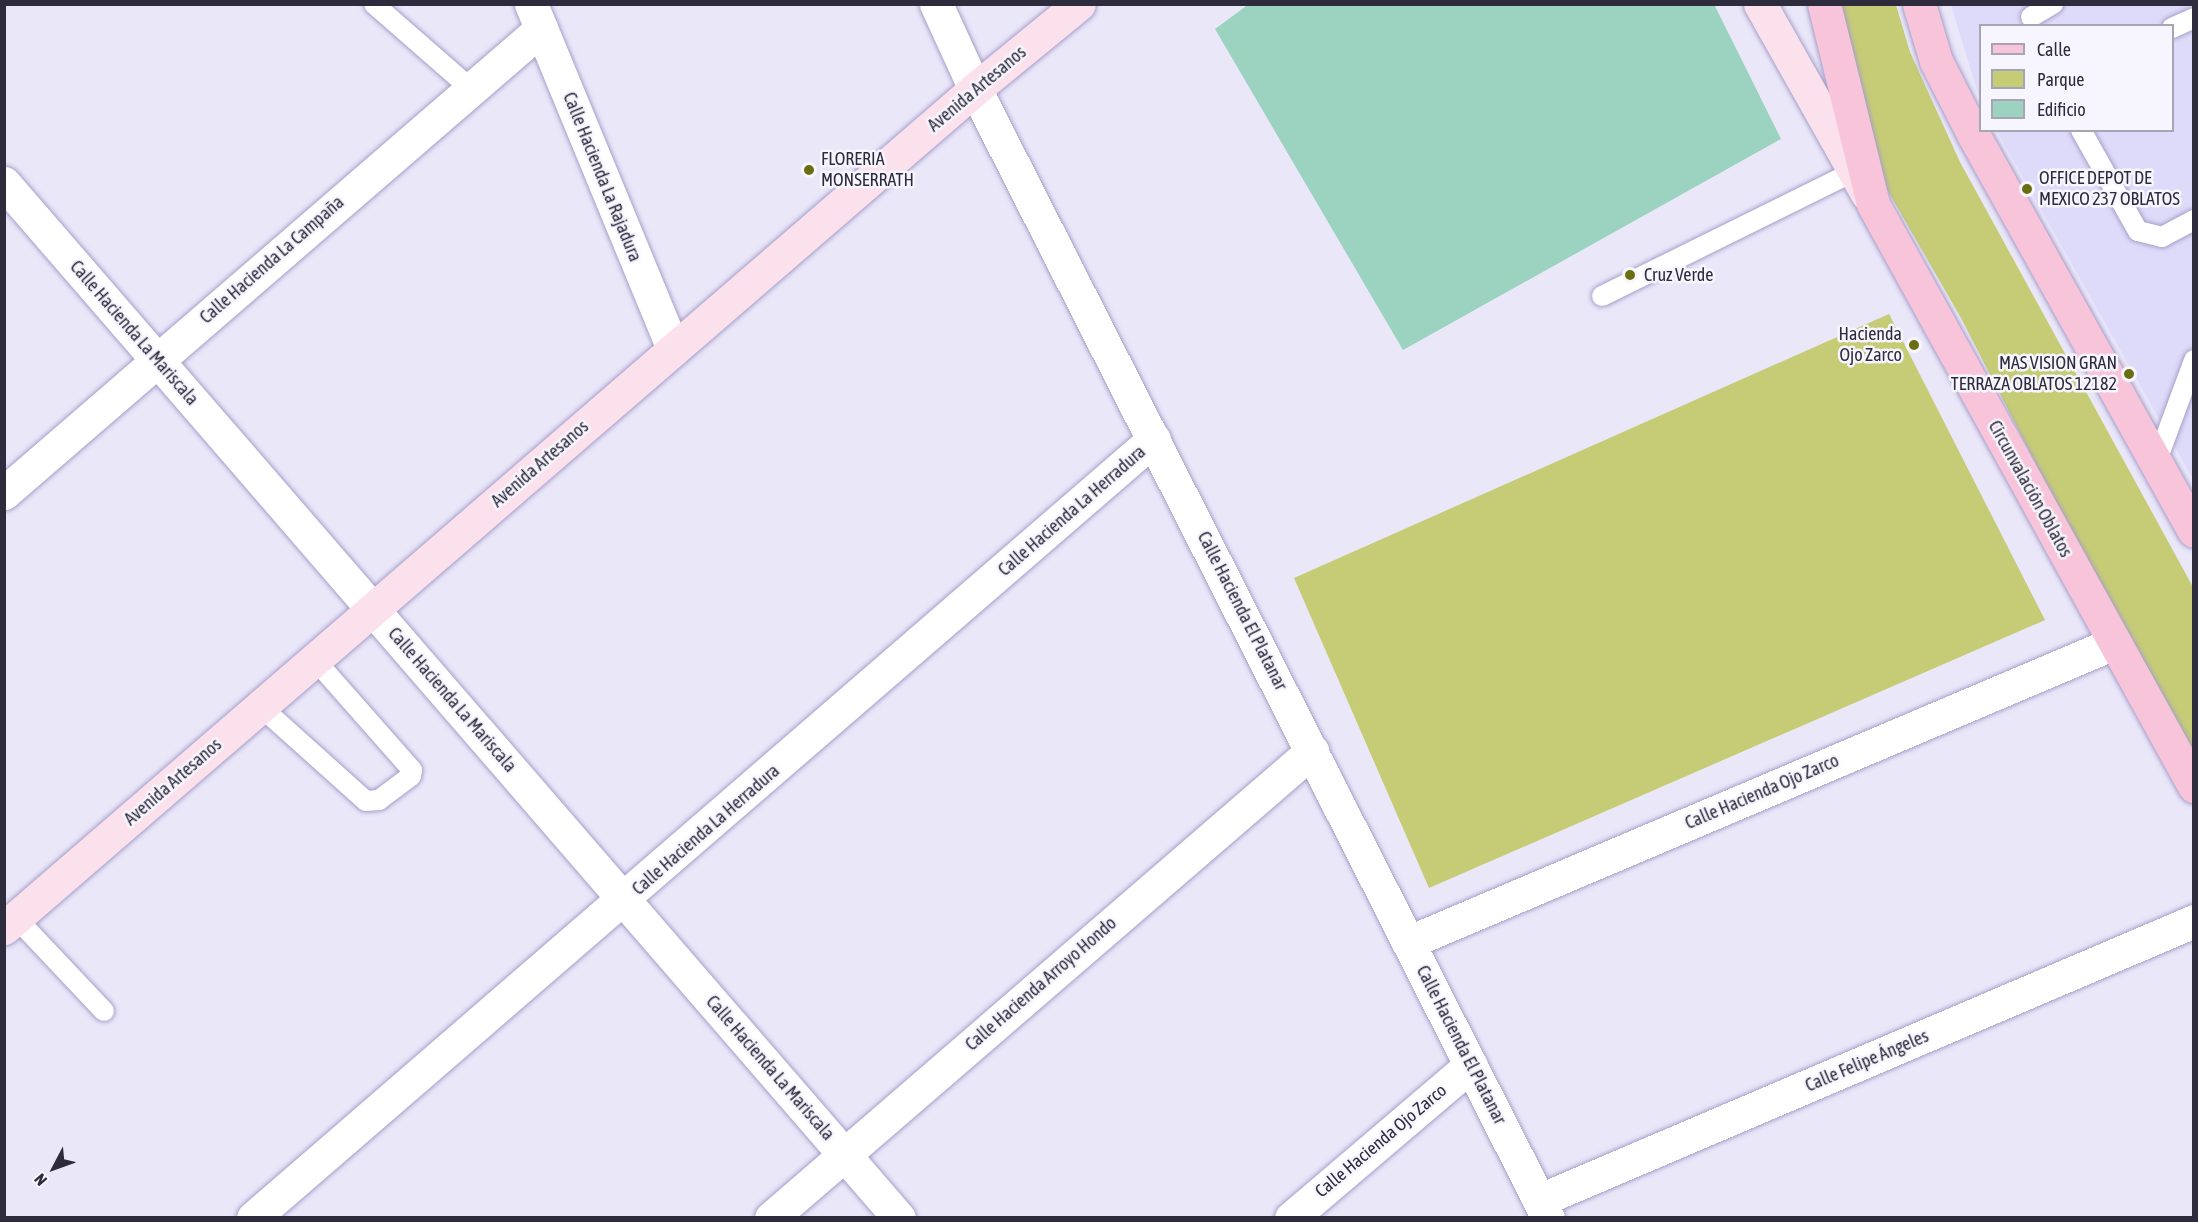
<!DOCTYPE html>
<meta charset="utf-8">
<style>
body{margin:0}
#map{position:relative;width:2198px;height:1222px;overflow:hidden;background:#eae7f9;font-family:"Asap Condensed",sans-serif}
div>[style]{position:absolute}
.built>*{inset:0;background:#dedaf9}
.green>*{inset:0;background:#c6cc76}
.building>*{inset:0;background:#9bd2c0}
.roads{filter:drop-shadow(0 0 2px #a69fca) drop-shadow(0 0 2px #a69fca)}
.lane>*{height:20px;margin:-10px;padding:0 10px;transform-origin:10px;border-radius:10px;background:#fff}
.street>*{height:33px;margin:-16.5px;padding:0 16.5px;transform-origin:16.5px;border-radius:16.5px;background:#fff}
.secondary>*{height:33px;margin:-16.5px;padding:0 16.5px;transform-origin:16.5px;border-radius:16.5px;background:#fbe1ec}
.primary>*{height:33px;margin:-16.5px;padding:0 16.5px;transform-origin:16.5px;border-radius:16.5px;background:#f7c4da}
.dots>*{width:16px;height:16px;translate:-50% -50%;box-sizing:border-box;border:3px solid #f7f6ff;border-radius:50%}
span{translate:-50% -50%;white-space:nowrap;text-align:center;line-height:1.15;-webkit-text-stroke:5px #f7f6ff;paint-order:stroke}
.street-label{font-size:18px;color:#2e2b3c}
.poi-label{font-size:18px;color:#2e2b3c}
.left{translate:0 -50%;text-align:left}
.right{translate:-100% -50%;text-align:right}
.frame{position:absolute;inset:0;border:6px solid #2e2b3c;pointer-events:none}
.legend{position:absolute;left:1979px;top:24px;width:195px;height:108px;box-sizing:border-box;background:#f7f6ff;border:2px solid #a7a5b1;margin:0;padding:8px 10px;list-style:none;font-size:18px;color:#2e2b3c}
.legend li{display:flex;align-items:center;gap:12px;height:30px}
.legend b{width:30px;border:2px solid #a7a5b1}
.north{position:absolute;left:24px;top:1138px;width:60px;height:60px;-webkit-text-stroke:4px #f7f6ff;paint-order:stroke;rotate:229deg;font-size:16px;font-weight:700;line-height:24px;text-align:center;color:#2e2b3c}
.north::after{content:'';display:block;margin:auto;width:21px;height:27px;background:#2e2b3c;clip-path:polygon(50% 0,100% 100%,50% 72%,0 100%)}
</style>
<div id="map">
<div class="built">
<i style="clip-path:polygon(1951px 5px,2193px 5px,2193px 479px,1997px 131px,2172px 130px,2172px 26px,1980px 26px,1980px 100px)"></i>
</div>
<div class="green">
<i style="clip-path:polygon(1833px 5px,1896px 5px,1910px 52px,1960px 162px,2193px 587px,2193px 770px,1961px 318px,1881px 179px)"></i>
<i style="clip-path:polygon(1889px 314px,2045px 620px,1429px 888px,1294px 578px)"></i>
</div>
<div class="building">
<i style="clip-path:polygon(1249px 4px,1714px 4px,1781px 139px,1403px 350px,1215px 29px)"></i>
</div>
<div class="roads">
<div class="lane">
<i style="left:374px;top:4px;width:129px;rotate:41.2deg"></i>
<i style="left:2031px;top:17px;width:26px;rotate:-31deg"></i>
<i style="left:2172px;top:28px;width:24px;rotate:-24deg"></i>
<i style="left:2081px;top:130px;width:116px;rotate:60.6deg"></i>
<i style="left:2138px;top:231px;width:25px;rotate:14deg"></i>
<i style="left:2162px;top:237px;width:36px;rotate:-28deg"></i>
<i style="left:1602px;top:296px;width:291px;rotate:-26.3deg"></i>
<i style="left:2156px;top:463px;width:110px;rotate:-69.7deg"></i>
<i style="left:260px;top:706px;width:142px;rotate:41.9deg"></i>
<i style="left:366px;top:801px;width:13px;rotate:-4deg"></i>
<i style="left:379px;top:800px;width:40px;rotate:-37deg"></i>
<i style="left:411px;top:776px;width:6px;rotate:-81deg"></i>
<i style="left:412px;top:770px;width:148px;rotate:-131.4deg"></i>
<i style="left:16px;top:918px;width:128px;rotate:46.6deg"></i>
</div>
<div class="street">
<i style="left:531px;top:4px;width:373px;rotate:67.6deg"></i>
<i style="left:936px;top:4px;width:94px;rotate:65.4deg"></i>
<i style="left:975px;top:89px;width:1266px;rotate:63.09deg"></i>
<i style="left:4px;top:183px;width:1368px;rotate:49.15deg"></i>
<i style="left:4px;top:493px;width:710px;rotate:-40.83deg"></i>
<i style="left:1409px;top:942px;width:766px;rotate:-22.98deg"></i>
<i style="left:1540px;top:1200px;width:711px;rotate:-23.1deg"></i>
<i style="left:253px;top:1218px;width:1191px;rotate:-40.85deg"></i>
<i style="left:771px;top:1218px;width:715px;rotate:-40.8deg"></i>
<i style="left:1291px;top:1218px;width:236px;rotate:-40.4deg"></i>
</div>
<div class="secondary">
<i style="left:1760px;top:4px;width:218px;rotate:60.6deg"></i>
<i style="left:4px;top:928px;width:1283px;rotate:-40.83deg"></i>
<i style="left:975px;top:89px;width:134px;rotate:-39.3deg"></i>
</div>
<div class="primary">
<i style="left:1824px;top:4px;width:206px;rotate:76.2deg"></i>
<i style="left:1873px;top:204px;width:665px;rotate:61.12deg"></i>
<i style="left:1919px;top:4px;width:59px;rotate:73.4deg"></i>
<i style="left:1936px;top:61px;width:82px;rotate:63.1deg"></i>
<i style="left:1973px;top:134px;width:454px;rotate:60.9deg"></i>
</div>
</div>
<div class="dots">
<i style="left:809px;top:170px;background:#6a6e11"></i>
<i style="left:2027px;top:189px;background:#6a6e11"></i>
<i style="left:1630px;top:275px;background:#6a6e11"></i>
<i style="left:1914px;top:345px;background:#6a6e11"></i>
<i style="left:2129px;top:374px;background:#6a6e11"></i>
</div>
<div class="street-label">
<span style="left:977px;top:89px;rotate:-40deg">Avenida Artesanos</span>
<span style="left:602px;top:177px;rotate:68deg">Calle Hacienda La Rajadura</span>
<span style="left:272px;top:260px;rotate:-41deg">Calle Hacienda La Campaña</span>
<span style="left:134px;top:333px;rotate:49deg">Calle Hacienda La Mariscala</span>
<span style="left:540px;top:464px;rotate:-41deg">Avenida Artesanos</span>
<span style="left:2030px;top:489px;rotate:61deg">Circunvalación Oblatos</span>
<span style="left:1072px;top:511px;rotate:-41deg">Calle Hacienda La Herradura</span>
<span style="left:1242px;top:611px;rotate:63deg">Calle Hacienda El Platanar</span>
<span style="left:452px;top:700px;rotate:49deg">Calle Hacienda La Mariscala</span>
<span style="left:173px;top:782px;rotate:-41deg">Avenida Artesanos</span>
<span style="left:1762px;top:792px;rotate:-23deg">Calle Hacienda Ojo Zarco</span>
<span style="left:706px;top:830px;rotate:-41deg">Calle Hacienda La Herradura</span>
<span style="left:1041px;top:984px;rotate:-41deg">Calle Hacienda Arroyo Hondo</span>
<span style="left:1461px;top:1045px;rotate:63deg">Calle Hacienda El Platanar</span>
<span style="left:1867px;top:1061px;rotate:-23deg">Calle Felipe Ángeles</span>
<span style="left:770px;top:1068px;rotate:49deg">Calle Hacienda La Mariscala</span>
<span style="left:1381px;top:1141px;rotate:-40deg">Calle Hacienda Ojo Zarco</span>
</div>
<div class="poi-label">
<span class="left" style="left:821px;top:170px">FLORERIA<br>MONSERRATH</span>
<span class="left" style="left:2039px;top:189px">OFFICE DEPOT DE<br>MEXICO 237 OBLATOS</span>
<span class="left" style="left:1644px;top:275px">Cruz Verde</span>
<span class="right" style="left:1902px;top:345px">Hacienda<br>Ojo Zarco</span>
<span class="right" style="left:2117px;top:374px">MAS VISION GRAN<br>TERRAZA OBLATOS 12182</span>
</div>
<div class="frame"></div>
<ul class="legend">
<li><b style="height:8px;background:#f7c4da"></b>Calle</li>
<li><b style="height:16px;background:#c6cc76"></b>Parque</li>
<li><b style="height:16px;background:#9bd2c0"></b>Edificio</li>
</ul>
<div class="north">N</div>
</div>
